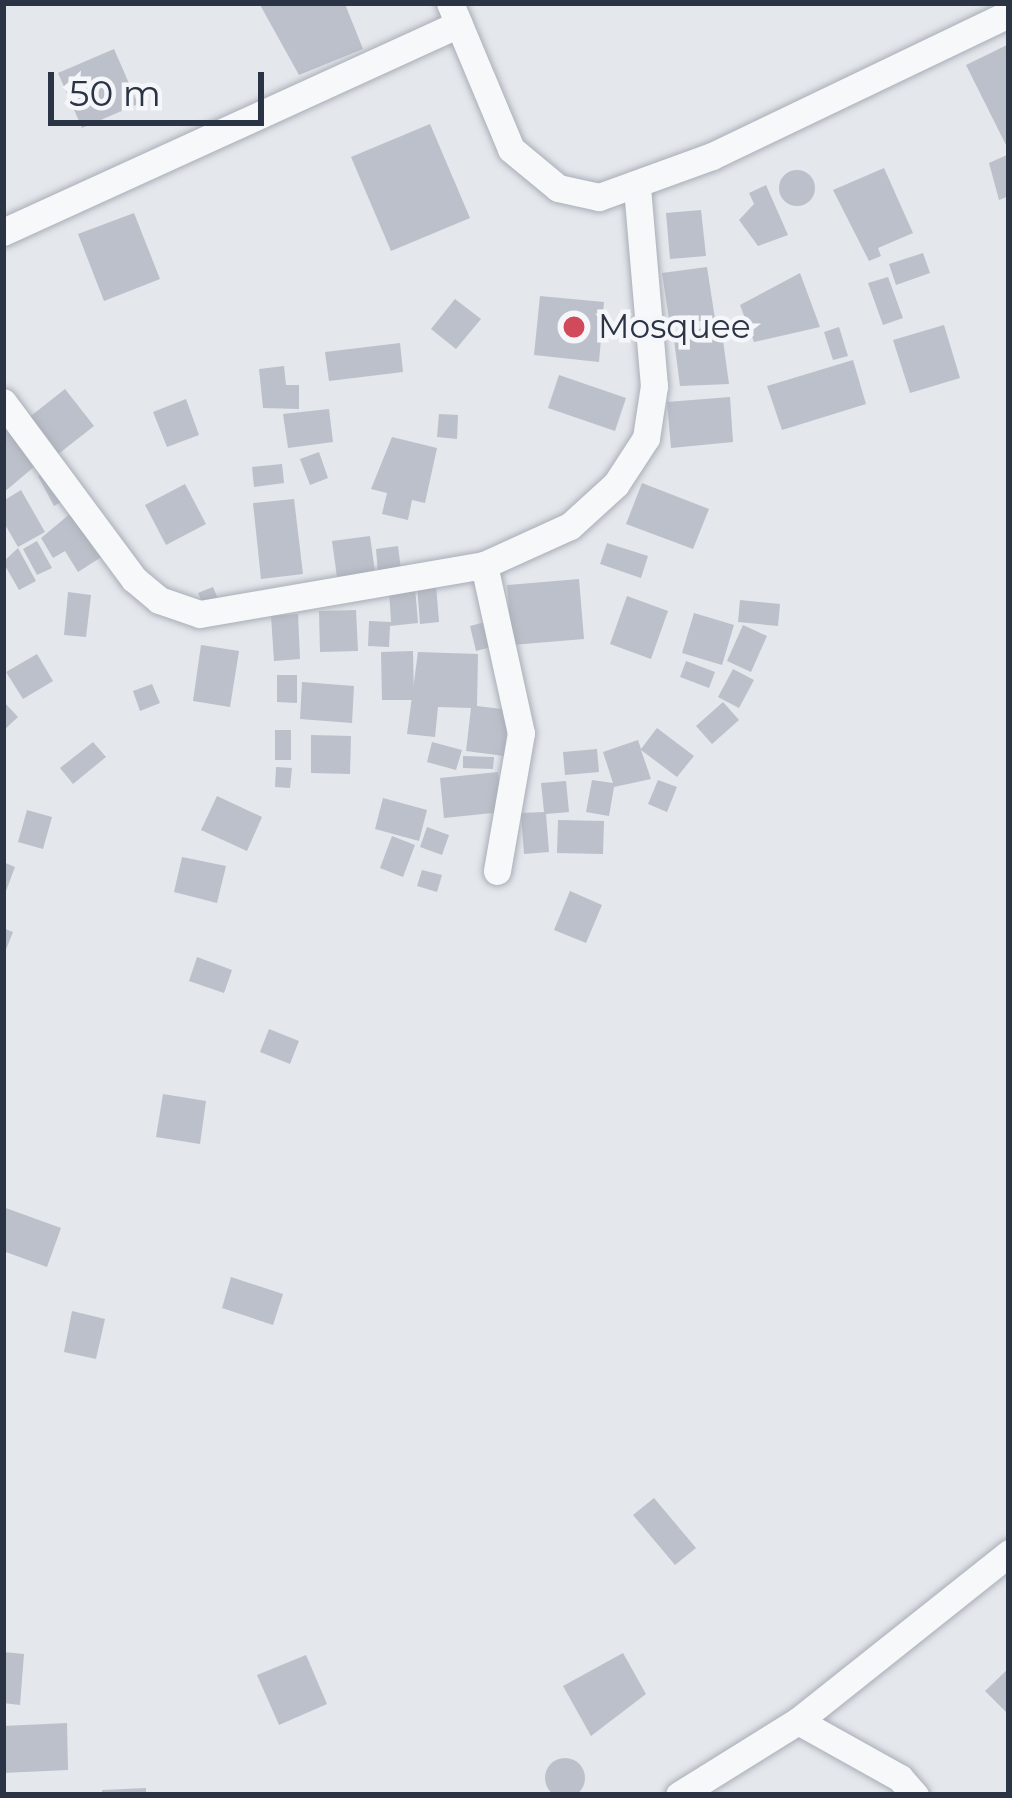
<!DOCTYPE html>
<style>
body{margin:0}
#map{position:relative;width:1012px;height:1798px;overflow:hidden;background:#e4e7ec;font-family:Montserrat,sans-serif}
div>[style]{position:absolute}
.building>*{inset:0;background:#bbc0ca}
.round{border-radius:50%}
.roads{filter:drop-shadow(0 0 3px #a9aeb7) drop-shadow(0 0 3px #a9aeb7)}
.minor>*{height:27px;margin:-13.5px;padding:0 13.5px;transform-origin:13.5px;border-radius:13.5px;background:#f7f8fa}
.dots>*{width:33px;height:33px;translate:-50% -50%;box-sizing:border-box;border:6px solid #f4f6f9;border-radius:50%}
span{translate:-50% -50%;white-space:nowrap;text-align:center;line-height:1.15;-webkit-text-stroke:9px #f4f6f9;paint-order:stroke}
.poi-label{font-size:33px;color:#2b3445}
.left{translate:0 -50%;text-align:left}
.frame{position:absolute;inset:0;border:6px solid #2b3445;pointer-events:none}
.scale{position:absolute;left:48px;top:72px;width:216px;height:54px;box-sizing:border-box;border:6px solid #2b3445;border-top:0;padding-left:15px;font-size:36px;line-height:42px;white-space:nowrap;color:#2b3445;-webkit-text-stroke:9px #f4f6f9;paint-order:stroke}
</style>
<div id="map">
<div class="building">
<i style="clip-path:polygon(259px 3px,345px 4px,363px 49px,299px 75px)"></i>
<i style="clip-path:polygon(1009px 44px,1009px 144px,1006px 145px,966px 65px)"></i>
<i style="clip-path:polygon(114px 49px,138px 104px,82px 128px,58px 73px)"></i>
<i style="clip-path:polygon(430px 124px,470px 218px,391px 251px,351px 157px)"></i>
<i style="clip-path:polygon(1007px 155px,1009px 196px,999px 200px,989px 163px)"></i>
<i style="clip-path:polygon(884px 168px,913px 233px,878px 248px,881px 256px,869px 261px,833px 190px)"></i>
<i class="round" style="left:779px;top:170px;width:36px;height:36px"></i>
<i style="clip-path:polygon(766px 185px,788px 235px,758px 246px,739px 220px,754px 204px,749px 193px)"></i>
<i style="clip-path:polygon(701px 210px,706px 256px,670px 259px,666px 213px)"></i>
<i style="clip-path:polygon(134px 213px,160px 279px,104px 301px,78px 234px)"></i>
<i style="clip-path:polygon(923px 253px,930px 273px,896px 285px,889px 264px)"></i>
<i style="clip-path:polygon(707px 267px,715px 319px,670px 325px,662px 273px)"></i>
<i style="clip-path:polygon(800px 273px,820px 327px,754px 342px,740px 305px)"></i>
<i style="clip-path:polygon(888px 277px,903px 318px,883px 325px,868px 283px)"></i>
<i style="clip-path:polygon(540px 296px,604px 302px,599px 362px,534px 355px)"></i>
<i style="clip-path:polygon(455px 299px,481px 319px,456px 349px,431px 329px)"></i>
<i style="clip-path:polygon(944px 325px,960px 378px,910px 393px,893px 340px)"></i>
<i style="clip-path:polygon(721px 326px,729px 384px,680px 386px,673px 332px)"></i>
<i style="clip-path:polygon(839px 327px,848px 356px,833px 360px,824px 332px)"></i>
<i style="clip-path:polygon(400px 343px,403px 372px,329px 381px,325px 352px)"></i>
<i style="clip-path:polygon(853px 360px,866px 404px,782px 430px,767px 386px)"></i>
<i style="clip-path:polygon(284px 366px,286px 385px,299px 385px,299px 409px,263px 408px,259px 369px)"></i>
<i style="clip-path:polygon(559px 375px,626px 398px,615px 431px,548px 408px)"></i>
<i style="clip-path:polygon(65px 389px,94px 426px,57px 455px,27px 419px)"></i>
<i style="clip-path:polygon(730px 397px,733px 442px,671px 448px,667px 402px)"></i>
<i style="clip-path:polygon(186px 399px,199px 435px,167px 447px,153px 412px)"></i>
<i style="clip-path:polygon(329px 409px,333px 442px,288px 448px,283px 414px)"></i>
<i style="clip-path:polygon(439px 414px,458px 415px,457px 439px,437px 437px)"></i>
<i style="clip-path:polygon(3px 425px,41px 461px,3px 493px)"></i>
<i style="clip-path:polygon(392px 437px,437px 448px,425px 503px,412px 500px,408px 520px,382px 514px,387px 493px,371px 489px)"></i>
<i style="clip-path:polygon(319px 452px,328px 478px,310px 485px,300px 459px)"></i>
<i style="clip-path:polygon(282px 464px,284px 483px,254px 487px,252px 467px)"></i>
<i style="clip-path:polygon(50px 470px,65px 500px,54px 506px,38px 476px)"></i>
<i style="clip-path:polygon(642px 483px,709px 509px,693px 549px,626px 524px)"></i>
<i style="clip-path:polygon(185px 484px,206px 524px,166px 545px,145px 505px)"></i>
<i style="clip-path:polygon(21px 490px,45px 532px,18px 547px,3px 521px,3px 501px)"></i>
<i style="clip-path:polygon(294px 499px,303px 574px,261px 579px,253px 503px)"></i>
<i style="clip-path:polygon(77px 508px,106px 554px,78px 572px,65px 551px,53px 558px,41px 538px)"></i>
<i style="clip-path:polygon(370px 536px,375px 572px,337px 577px,332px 541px)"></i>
<i style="clip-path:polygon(37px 541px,52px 568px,37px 575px,23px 549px)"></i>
<i style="clip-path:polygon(607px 543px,648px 556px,641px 578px,600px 564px)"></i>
<i style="clip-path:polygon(398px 546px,401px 570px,378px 573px,376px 549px)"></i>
<i style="clip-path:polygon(18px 548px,36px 581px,19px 590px,3px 562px)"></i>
<i style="clip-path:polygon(579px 579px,584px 639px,512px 645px,507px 585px)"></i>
<i style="clip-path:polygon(436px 585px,439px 622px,420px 624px,417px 586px)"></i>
<i style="clip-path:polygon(213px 587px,218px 599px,204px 606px,198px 593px)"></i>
<i style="clip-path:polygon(415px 587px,418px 623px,390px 626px,389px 647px,368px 646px,369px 621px,391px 622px,389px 590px)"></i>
<i style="clip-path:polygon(68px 592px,91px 595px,86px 637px,64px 635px)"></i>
<i style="clip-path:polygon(627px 596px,668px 611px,651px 659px,610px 644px)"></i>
<i style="clip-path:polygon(740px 600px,780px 604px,778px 626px,738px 622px)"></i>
<i style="clip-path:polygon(356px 610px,358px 651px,320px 652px,319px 611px)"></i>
<i style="clip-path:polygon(694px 613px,734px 625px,722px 665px,682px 653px)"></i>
<i style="clip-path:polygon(298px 614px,300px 659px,274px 661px,271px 616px)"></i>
<i style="clip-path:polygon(489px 621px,495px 646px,476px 651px,470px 626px)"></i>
<i style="clip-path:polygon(743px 625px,767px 636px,751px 672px,727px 661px)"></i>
<i style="clip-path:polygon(201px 645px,239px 651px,230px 707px,193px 701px)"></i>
<i style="clip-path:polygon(413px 651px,414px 700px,382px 700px,381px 652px)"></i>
<i style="clip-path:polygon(418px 652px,478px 654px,477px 706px,510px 710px,504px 756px,466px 751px,471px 708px,438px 707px,435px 737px,407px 734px)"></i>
<i style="clip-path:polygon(37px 654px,53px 681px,23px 699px,6px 672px)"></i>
<i style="clip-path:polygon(686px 661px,715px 672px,709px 688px,680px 677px)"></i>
<i style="clip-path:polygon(733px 669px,754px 680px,739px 708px,718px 697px)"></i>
<i style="clip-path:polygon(277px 675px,297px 675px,297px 703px,277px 702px)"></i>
<i style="clip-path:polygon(302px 682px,354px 686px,352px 723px,300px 719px)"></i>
<i style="clip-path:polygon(152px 684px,160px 703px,140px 711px,133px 691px)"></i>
<i style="clip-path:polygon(3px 701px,18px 717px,3px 731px)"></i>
<i style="clip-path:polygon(723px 702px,739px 720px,712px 744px,696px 726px)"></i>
<i style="clip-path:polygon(657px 728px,694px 756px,677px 777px,641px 750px,651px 779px,614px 787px,609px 816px,586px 812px,592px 780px,613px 783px,603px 752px,638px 740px,641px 749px)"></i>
<i style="clip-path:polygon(275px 730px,291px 730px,291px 760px,275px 760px)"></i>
<i style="clip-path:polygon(311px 735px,351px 736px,350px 774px,311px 773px)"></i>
<i style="clip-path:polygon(93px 742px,106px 757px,73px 784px,60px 768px)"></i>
<i style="clip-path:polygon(432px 742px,462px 750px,456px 770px,427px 762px)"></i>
<i style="clip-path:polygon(597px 749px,599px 772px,565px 775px,563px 752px)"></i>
<i style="clip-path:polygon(463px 756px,494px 757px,493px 769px,463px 768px)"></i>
<i style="clip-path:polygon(276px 767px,292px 768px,290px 788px,275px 787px)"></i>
<i style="clip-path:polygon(498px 772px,502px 812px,444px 818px,440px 778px)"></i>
<i style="clip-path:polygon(658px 780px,677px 787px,667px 812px,648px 804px)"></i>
<i style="clip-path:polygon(566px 781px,569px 812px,546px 814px,549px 852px,524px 854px,521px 813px,544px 812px,541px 783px)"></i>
<i style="clip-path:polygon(217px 796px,262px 817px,247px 851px,201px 830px)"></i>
<i style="clip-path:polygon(383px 798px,427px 810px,419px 841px,375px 829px)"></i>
<i style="clip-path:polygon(27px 810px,52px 817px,43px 849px,18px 842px)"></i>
<i style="clip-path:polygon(558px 820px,604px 821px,603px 854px,557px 853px)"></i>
<i style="clip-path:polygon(427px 827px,449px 835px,442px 855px,420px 847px)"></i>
<i style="clip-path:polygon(392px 836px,415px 845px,403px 877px,380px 868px)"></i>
<i style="clip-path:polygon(182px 857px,226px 866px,217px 903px,174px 892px)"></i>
<i style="clip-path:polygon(3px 862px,15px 867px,3px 899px)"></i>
<i style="clip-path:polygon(422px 870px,442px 875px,437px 892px,417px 886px)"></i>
<i style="clip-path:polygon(570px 891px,602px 905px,586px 943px,554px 930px)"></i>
<i style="clip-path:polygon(3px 928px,13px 932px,3px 957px)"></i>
<i style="clip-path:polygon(197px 957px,232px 970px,224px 993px,189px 981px)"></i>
<i style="clip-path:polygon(269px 1029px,299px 1041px,290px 1064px,260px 1052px)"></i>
<i style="clip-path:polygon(163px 1094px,206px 1101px,200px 1144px,156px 1137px)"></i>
<i style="clip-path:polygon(3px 1207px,61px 1228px,47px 1267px,3px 1251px)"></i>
<i style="clip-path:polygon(231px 1277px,283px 1294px,273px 1325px,222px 1308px)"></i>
<i style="clip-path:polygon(72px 1311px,105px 1319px,96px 1359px,64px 1352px)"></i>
<i style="clip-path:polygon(654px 1498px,696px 1548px,675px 1565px,633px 1515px)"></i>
<i style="clip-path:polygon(3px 1652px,24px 1654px,20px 1705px,3px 1703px)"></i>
<i style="clip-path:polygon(623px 1653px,646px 1694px,591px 1736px,563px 1686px)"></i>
<i style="clip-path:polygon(306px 1655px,327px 1704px,279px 1725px,257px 1675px)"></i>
<i style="clip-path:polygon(1009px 1668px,1009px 1715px,985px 1691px)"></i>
<i style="clip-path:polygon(67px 1723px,68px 1770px,3px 1773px,3px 1726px)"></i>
<i class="round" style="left:545px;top:1758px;width:40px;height:40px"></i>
<i style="clip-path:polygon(146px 1788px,146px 1795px,102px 1795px,102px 1790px)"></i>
</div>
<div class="roads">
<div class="minor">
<i style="left:450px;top:3px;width:158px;rotate:67.3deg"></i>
<i style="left:511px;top:149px;width:61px;rotate:39.7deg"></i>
<i style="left:558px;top:188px;width:42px;rotate:12.4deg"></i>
<i style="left:599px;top:197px;width:120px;rotate:-19.9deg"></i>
<i style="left:712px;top:156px;width:329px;rotate:-25.6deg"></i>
<i style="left:3px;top:232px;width:501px;rotate:-24.52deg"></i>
<i style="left:3px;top:402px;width:220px;rotate:53.5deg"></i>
<i style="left:134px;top:579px;width:33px;rotate:40deg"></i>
<i style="left:159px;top:600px;width:43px;rotate:18.9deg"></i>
<i style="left:200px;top:614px;width:288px;rotate:-9.8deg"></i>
<i style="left:484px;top:565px;width:94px;rotate:-24.4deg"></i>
<i style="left:570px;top:526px;width:62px;rotate:-42.4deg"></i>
<i style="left:616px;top:484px;width:55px;rotate:-56.9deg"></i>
<i style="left:646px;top:438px;width:53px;rotate:-81.3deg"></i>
<i style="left:654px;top:386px;width:199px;rotate:-94.9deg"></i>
<i style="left:484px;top:565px;width:172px;rotate:77.6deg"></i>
<i style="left:521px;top:733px;width:140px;rotate:99.9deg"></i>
<i style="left:798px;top:1721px;width:117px;rotate:29.2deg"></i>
<i style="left:900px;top:1778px;width:23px;rotate:49deg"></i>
<i style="left:679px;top:1795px;width:140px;rotate:-31.9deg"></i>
<i style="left:798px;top:1721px;width:270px;rotate:-38.5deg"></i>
</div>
</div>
<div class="dots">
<i style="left:574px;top:327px;background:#d1495b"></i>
</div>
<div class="poi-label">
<span class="left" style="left:598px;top:327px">Mosquee</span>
</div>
<div class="frame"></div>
<div class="scale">50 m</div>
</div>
